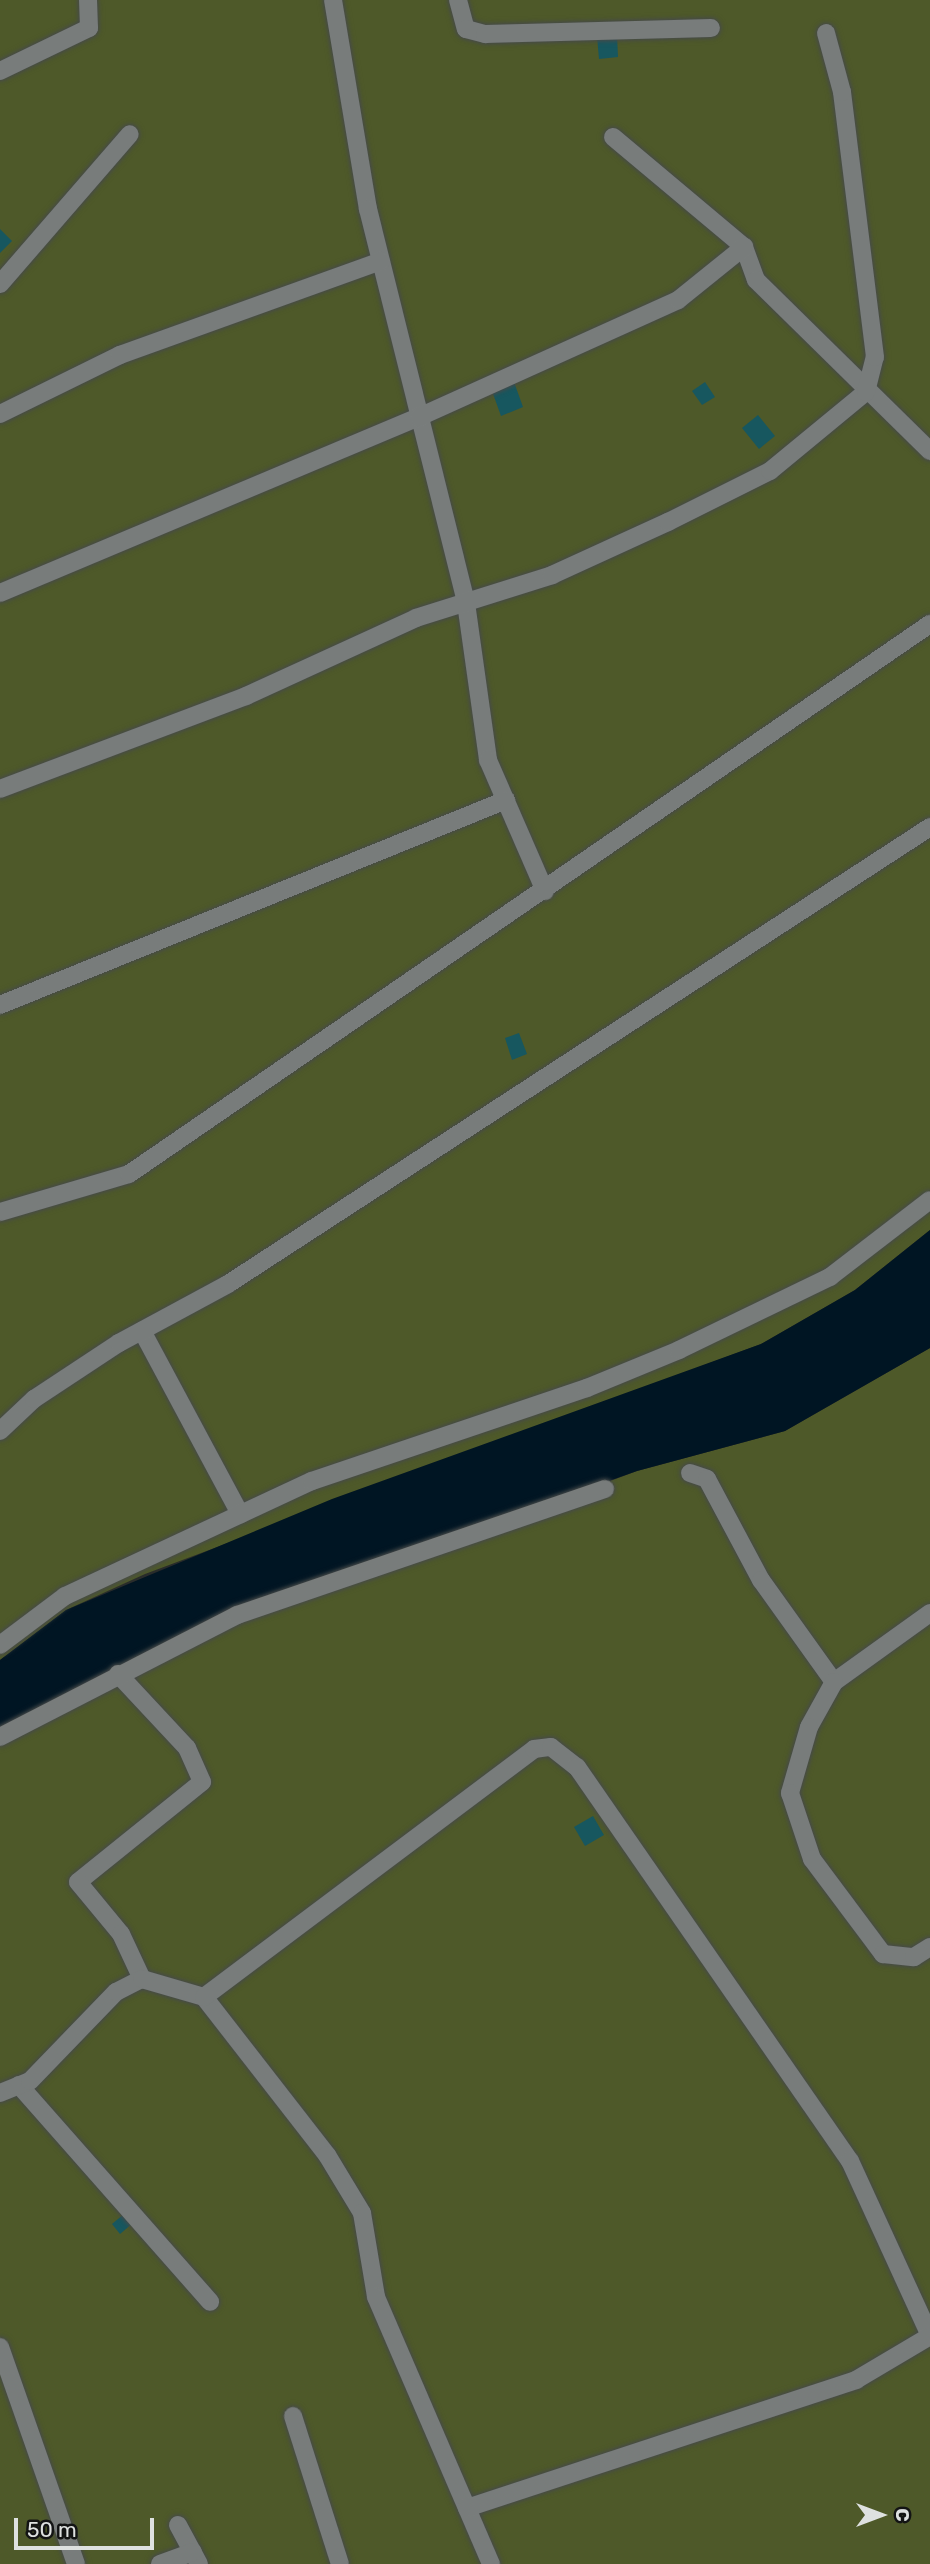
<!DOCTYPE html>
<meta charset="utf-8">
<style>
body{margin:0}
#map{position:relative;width:930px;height:2564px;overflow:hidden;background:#292c2b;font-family:Rubik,sans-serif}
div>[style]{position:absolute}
.green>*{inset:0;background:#4e5929}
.water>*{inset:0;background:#001523}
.building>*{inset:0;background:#17575f}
.roads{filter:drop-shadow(0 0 2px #464a49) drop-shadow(0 0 2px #464a49)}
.minor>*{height:18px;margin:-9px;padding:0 9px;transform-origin:9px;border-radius:9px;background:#787c7b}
span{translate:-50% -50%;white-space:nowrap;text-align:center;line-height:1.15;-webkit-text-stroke:6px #131414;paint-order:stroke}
.north{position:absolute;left:846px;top:2480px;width:70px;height:70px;-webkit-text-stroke:5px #131414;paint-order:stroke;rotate:90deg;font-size:19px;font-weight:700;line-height:28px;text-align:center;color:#dee1e0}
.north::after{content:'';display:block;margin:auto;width:24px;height:32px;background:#dee1e0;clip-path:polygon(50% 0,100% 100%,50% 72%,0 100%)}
.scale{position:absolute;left:14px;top:2518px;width:140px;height:32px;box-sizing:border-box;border:4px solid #dee1e0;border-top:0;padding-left:9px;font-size:21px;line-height:24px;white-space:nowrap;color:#dee1e0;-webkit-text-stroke:5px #131414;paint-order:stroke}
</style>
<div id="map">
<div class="green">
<i style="clip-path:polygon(0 0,930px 0,930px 1230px,855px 1290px,761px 1344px,145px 1574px,66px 1610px,0 1660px)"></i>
<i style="clip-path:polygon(930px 1348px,930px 2564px,0 2564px,0 1728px,128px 1661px,637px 1471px,785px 1431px)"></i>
</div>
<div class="water">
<i style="clip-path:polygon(930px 1230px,930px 1348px,785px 1431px,637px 1471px,272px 1600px,0 1728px,0 1660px,66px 1610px,332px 1499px,761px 1344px,855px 1290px)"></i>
</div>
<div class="building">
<i style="clip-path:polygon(617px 35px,618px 57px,599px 59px,597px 36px)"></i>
<i style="clip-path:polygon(0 229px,12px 241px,0 253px)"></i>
<i style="clip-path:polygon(514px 382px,523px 407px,501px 416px,492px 391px)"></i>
<i style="clip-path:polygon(705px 382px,715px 397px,702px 405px,692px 391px)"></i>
<i style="clip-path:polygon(758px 415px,775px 436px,759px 449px,742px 428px)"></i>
<i style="clip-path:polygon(519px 1033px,527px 1054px,512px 1060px,505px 1038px)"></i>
<i style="clip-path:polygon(593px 1816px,604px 1835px,585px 1846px,574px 1827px)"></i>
<i style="clip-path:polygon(124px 2214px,133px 2223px,120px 2234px,112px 2224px)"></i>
</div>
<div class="roads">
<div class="minor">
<i style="left:333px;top:0;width:212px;rotate:80.5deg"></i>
<i style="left:368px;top:209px;width:406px;rotate:76deg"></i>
<i style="left:466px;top:603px;width:159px;rotate:82deg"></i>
<i style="left:488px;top:760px;width:143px;rotate:66.5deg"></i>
<i style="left:458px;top:0;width:30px;rotate:75deg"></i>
<i style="left:466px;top:29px;width:20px;rotate:15deg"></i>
<i style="left:485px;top:34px;width:226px;rotate:-1.5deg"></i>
<i style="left:0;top:71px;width:99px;rotate:-25.8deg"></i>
<i style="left:89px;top:28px;width:28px;rotate:-92deg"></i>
<i style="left:613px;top:137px;width:171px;rotate:40deg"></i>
<i style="left:744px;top:247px;width:35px;rotate:70deg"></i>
<i style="left:756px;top:280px;width:244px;rotate:44.5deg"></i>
<i style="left:0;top:284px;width:198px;rotate:-49.1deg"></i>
<i style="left:0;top:414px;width:134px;rotate:-26.2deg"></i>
<i style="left:120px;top:355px;width:277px;rotate:-19.8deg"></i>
<i style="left:0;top:593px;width:454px;rotate:-22.8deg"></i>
<i style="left:419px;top:417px;width:284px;rotate:-24.3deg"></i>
<i style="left:678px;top:300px;width:85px;rotate:-38.8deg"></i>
<i style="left:0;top:789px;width:263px;rotate:-20.7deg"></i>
<i style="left:246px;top:696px;width:187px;rotate:-24.6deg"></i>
<i style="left:416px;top:618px;width:143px;rotate:-17.5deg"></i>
<i style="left:552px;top:575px;width:128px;rotate:-24.6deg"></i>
<i style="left:668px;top:522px;width:114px;rotate:-26.6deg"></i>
<i style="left:770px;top:471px;width:124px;rotate:-39.5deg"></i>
<i style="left:866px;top:392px;width:36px;rotate:-76deg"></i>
<i style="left:875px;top:357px;width:267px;rotate:-97.1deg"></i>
<i style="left:842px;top:92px;width:61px;rotate:-105.2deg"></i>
<i style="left:0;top:1005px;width:546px;rotate:-22.05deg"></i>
<i style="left:0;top:1212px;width:134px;rotate:-16.4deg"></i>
<i style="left:129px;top:1174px;width:972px;rotate:-34.48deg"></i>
<i style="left:142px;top:1331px;width:208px;rotate:61.8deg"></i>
<i style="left:0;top:1431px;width:47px;rotate:-43.3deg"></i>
<i style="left:34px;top:1399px;width:102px;rotate:-33.4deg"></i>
<i style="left:119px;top:1343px;width:124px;rotate:-28.4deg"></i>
<i style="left:228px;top:1284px;width:838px;rotate:-33.06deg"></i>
<i style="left:690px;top:1473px;width:18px;rotate:19deg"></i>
<i style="left:707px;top:1479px;width:115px;rotate:61.9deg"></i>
<i style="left:761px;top:1580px;width:125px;rotate:54.4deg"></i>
<i style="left:930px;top:1613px;width:118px;rotate:144.3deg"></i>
<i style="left:834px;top:1682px;width:51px;rotate:119.1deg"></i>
<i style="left:809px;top:1727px;width:69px;rotate:106.1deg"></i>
<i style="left:790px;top:1793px;width:70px;rotate:71.6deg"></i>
<i style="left:812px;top:1859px;width:119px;rotate:53.2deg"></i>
<i style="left:883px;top:1954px;width:31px;rotate:6deg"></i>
<i style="left:914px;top:1957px;width:19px;rotate:-32deg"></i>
<i style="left:0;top:1645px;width:81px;rotate:-37deg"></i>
<i style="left:65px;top:1596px;width:272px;rotate:-25deg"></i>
<i style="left:312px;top:1481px;width:290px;rotate:-18.7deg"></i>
<i style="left:587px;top:1388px;width:100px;rotate:-22.4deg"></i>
<i style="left:679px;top:1350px;width:168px;rotate:-25.8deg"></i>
<i style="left:830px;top:1277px;width:126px;rotate:-37.6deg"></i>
<i style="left:118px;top:1674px;width:101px;rotate:47deg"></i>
<i style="left:187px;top:1748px;width:37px;rotate:66deg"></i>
<i style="left:202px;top:1782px;width:159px;rotate:141.1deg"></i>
<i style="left:78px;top:1882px;width:67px;rotate:50.4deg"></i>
<i style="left:121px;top:1934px;width:50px;rotate:65deg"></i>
<i style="left:0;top:1737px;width:267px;rotate:-27.2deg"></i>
<i style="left:237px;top:1615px;width:389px;rotate:-18.9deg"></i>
<i style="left:204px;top:1997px;width:200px;rotate:52.1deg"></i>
<i style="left:327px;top:2155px;width:68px;rotate:58.9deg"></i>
<i style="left:362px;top:2213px;width:85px;rotate:80.5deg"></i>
<i style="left:376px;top:2297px;width:291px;rotate:66.7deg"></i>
<i style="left:19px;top:2085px;width:289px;rotate:48.6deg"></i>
<i style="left:0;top:2093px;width:32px;rotate:-22deg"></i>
<i style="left:30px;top:2081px;width:124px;rotate:-46deg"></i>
<i style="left:116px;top:1992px;width:29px;rotate:-27deg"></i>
<i style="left:142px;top:1979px;width:65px;rotate:16.2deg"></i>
<i style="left:204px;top:1997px;width:413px;rotate:-36.9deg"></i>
<i style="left:534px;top:1749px;width:17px;rotate:-7deg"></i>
<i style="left:551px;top:1747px;width:33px;rotate:38deg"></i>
<i style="left:577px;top:1767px;width:479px;rotate:55.3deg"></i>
<i style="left:850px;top:2161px;width:192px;rotate:65.4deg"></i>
<i style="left:0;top:2347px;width:230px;rotate:70.7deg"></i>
<i style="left:293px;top:2416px;width:155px;rotate:72.4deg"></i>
<i style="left:467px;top:2508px;width:410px;rotate:-18.2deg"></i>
<i style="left:856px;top:2380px;width:86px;rotate:-30.7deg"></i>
<i style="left:178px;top:2525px;width:44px;rotate:61.7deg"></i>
<i style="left:160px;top:2564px;width:35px;rotate:-20deg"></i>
</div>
</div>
<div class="north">С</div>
<div class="scale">50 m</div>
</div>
